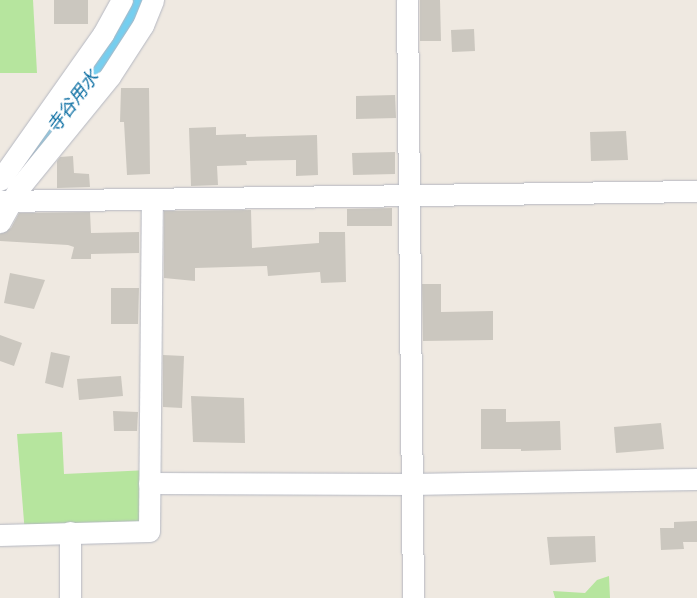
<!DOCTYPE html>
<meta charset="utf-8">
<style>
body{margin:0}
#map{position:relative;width:697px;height:598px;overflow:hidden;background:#efe9e1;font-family:Cabin,"Noto Sans JP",sans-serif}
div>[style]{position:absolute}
.green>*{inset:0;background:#b6e59e}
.river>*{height:36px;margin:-18px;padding:0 18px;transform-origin:18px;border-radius:18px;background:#75cff0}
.building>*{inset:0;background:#cbc7bf}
.roads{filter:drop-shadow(0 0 1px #b4b7c1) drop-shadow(0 0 1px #b4b7c1)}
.minor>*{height:21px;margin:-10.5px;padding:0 10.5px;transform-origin:10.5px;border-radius:10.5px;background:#fff}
span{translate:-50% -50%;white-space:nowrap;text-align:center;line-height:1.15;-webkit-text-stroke:5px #fff;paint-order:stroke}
.water-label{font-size:18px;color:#0d6fa3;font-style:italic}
</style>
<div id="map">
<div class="green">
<i style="clip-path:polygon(0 0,33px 0,37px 73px,0 73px)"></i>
<i style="clip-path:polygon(62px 432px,64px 474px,149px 470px,149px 531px,25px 534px,17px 434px)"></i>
<i style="clip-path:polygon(609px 576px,610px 598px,555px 598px,553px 591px,585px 593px,597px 580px)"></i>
</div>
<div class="river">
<i style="left:39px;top:148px;width:141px;rotate:-53.9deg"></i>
<i style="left:122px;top:34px;width:38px;rotate:-63deg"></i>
</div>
<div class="building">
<i style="clip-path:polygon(54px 0,88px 0,88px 24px,54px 24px)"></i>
<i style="clip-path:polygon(420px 0,440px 0,441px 41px,420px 41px)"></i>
<i style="clip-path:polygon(474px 29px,475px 51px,452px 52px,451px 30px)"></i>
<i style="clip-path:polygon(121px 88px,149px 88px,150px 174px,127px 175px,124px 122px,120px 122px)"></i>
<i style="clip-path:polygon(395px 95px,396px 118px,356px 119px,356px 96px)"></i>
<i style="clip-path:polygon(216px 127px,216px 135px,246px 134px,246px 137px,317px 135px,318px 175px,296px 176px,296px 160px,246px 161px,247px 165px,217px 166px,218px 185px,191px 186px,189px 128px)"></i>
<i style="clip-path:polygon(626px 131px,628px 160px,591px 161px,590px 132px)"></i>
<i style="clip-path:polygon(395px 152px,395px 174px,353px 175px,352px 153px)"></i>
<i style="clip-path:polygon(73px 156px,74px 173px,89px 174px,90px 187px,57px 188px,57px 161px,60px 157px)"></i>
<i style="clip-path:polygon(392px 208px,392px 226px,347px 226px,347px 209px)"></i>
<i style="clip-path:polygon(251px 210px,252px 248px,319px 243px,319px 232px,345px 232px,346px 282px,321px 283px,320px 272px,268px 276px,267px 266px,195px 268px,195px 281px,164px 278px,164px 211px)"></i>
<i style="clip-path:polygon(90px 212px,91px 233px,139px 232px,139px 253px,91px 254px,91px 259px,71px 259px,74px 247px,68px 245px,0 241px,0 234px,11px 228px,19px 213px)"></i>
<i style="clip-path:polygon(10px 273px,45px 280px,34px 309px,4px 303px)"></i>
<i style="clip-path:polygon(422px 284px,441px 284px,441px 312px,493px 311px,493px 340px,423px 341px)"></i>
<i style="clip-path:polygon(111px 288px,139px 288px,138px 324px,111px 324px)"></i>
<i style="clip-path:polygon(0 335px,22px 343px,14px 366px,0 361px)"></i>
<i style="clip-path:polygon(51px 352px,70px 356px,63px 388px,45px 383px)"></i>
<i style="clip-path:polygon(163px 355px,184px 356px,182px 408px,163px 407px)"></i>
<i style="clip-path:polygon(121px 376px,123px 396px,79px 400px,77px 379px)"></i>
<i style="clip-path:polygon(191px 396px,244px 398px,245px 443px,193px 442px)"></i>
<i style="clip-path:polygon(481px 409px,506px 409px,506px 422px,560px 421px,561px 450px,521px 451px,521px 449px,481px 449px)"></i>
<i style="clip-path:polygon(113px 411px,138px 412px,137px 431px,114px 431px)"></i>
<i style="clip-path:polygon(661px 423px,664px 449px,616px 453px,614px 427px)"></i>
<i style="clip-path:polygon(697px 521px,697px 542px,683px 542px,684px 549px,661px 550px,660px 528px,674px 528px,674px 522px)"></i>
<i style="clip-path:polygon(595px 536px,596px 562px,550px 565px,547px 537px)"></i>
</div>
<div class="roads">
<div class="minor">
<i style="left:407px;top:0;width:598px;rotate:89.43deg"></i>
<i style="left:0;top:180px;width:179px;rotate:-54.8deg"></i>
<i style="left:103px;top:34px;width:39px;rotate:-61deg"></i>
<i style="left:0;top:201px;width:697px;rotate:-0.82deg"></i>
<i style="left:0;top:222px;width:38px;rotate:-61deg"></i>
<i style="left:18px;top:189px;width:146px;rotate:-50.8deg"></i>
<i style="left:110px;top:76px;width:61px;rotate:-57.1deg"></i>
<i style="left:143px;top:25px;width:27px;rotate:-68deg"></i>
<i style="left:149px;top:483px;width:262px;rotate:0.2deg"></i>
<i style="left:411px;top:484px;width:286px;rotate:-1deg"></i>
<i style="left:70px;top:532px;width:66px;rotate:90deg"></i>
<i style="left:0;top:535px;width:149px;rotate:-1.5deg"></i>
<i style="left:149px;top:531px;width:332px;rotate:-89.5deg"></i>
</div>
</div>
<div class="water-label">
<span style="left:73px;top:102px;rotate:-53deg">寺谷用水</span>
</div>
</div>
